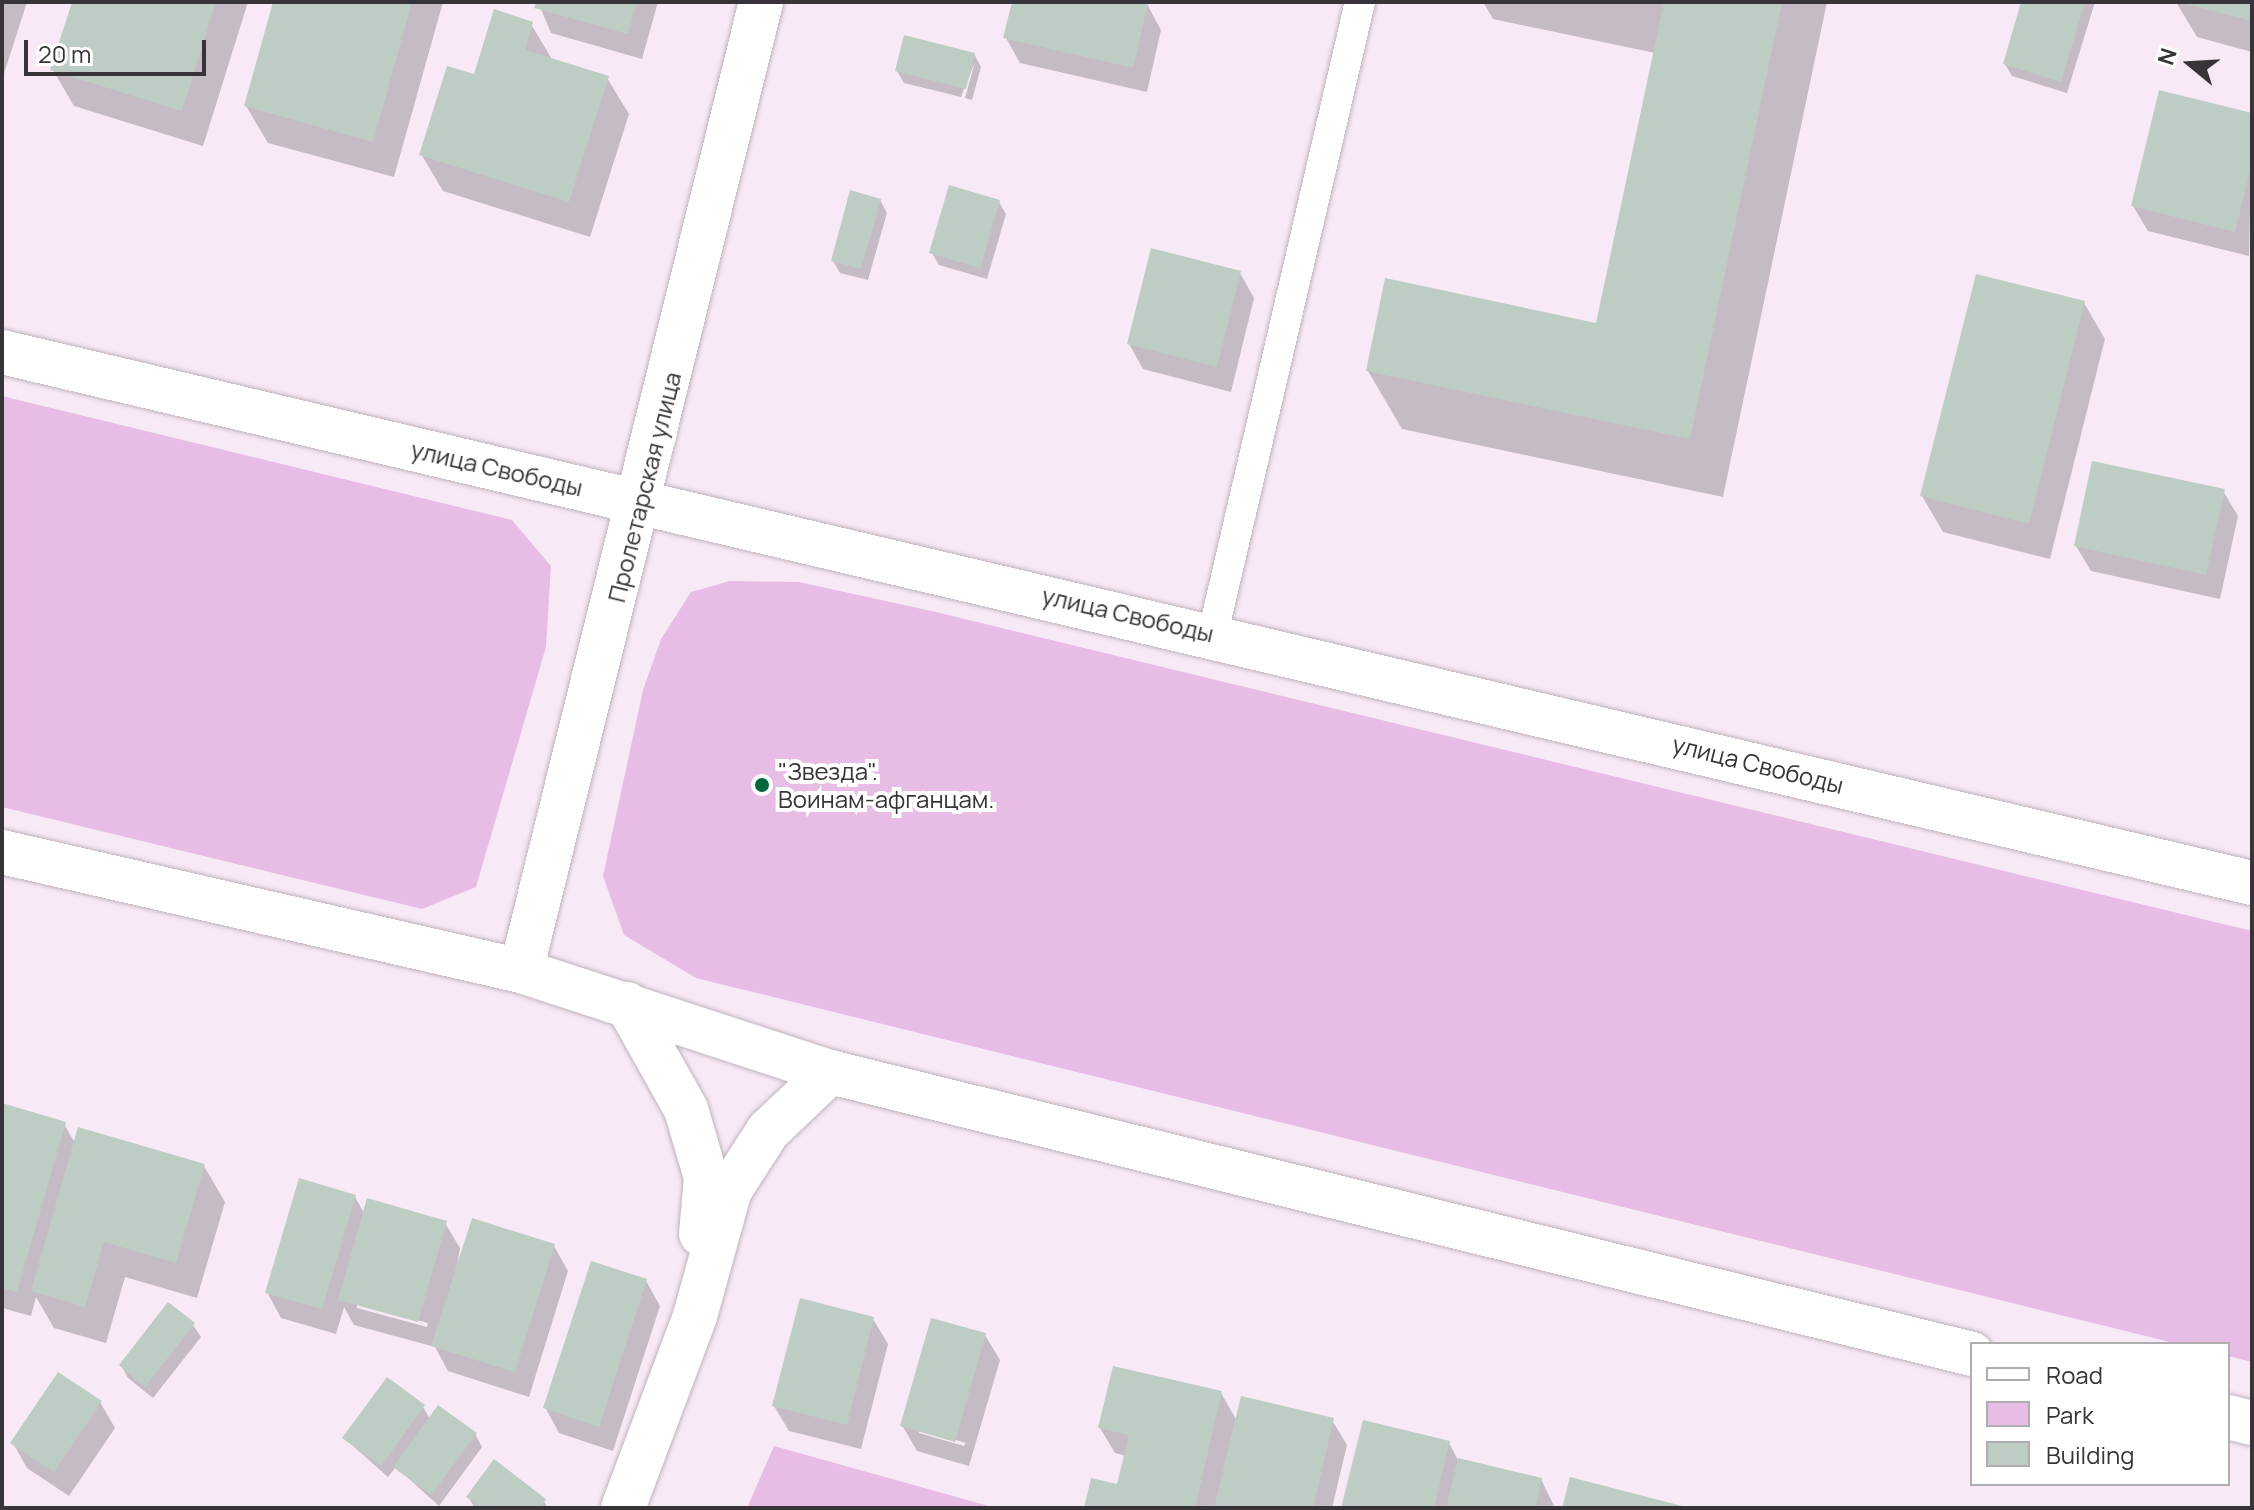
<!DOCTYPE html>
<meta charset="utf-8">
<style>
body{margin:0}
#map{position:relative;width:2254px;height:1510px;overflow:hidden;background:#f7eaf6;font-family:Manrope,sans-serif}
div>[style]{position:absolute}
.green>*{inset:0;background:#e8bde5}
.shadow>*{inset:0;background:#0003}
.building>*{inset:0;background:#becdc3}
.roads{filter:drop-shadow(0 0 2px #c0b3bf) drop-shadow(0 0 2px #c0b3bf)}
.lane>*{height:30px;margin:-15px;padding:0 15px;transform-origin:15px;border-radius:15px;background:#fff}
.street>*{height:44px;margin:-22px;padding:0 22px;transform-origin:22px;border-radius:22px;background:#fff}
.secondary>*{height:44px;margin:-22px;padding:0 22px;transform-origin:22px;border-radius:22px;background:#fff}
.dots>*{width:22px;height:22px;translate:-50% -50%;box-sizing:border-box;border:4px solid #fff;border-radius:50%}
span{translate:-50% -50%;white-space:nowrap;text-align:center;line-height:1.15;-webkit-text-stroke:8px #fff;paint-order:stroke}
.street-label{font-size:24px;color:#383338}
.poi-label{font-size:24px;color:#383338}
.left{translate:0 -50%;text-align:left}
.frame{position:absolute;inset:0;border:4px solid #383338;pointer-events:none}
.legend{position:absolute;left:1970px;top:1342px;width:260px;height:144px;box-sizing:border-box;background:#fff;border:2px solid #afadaf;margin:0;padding:10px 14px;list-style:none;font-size:24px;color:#383338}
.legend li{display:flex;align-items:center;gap:16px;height:40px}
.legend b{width:40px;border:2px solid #afadaf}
.north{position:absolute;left:2150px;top:24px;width:80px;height:80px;-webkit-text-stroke:6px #fff;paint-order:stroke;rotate:288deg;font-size:22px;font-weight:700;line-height:32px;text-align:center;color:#383338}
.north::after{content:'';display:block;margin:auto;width:28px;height:36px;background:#383338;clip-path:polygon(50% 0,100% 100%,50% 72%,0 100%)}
.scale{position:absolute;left:24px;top:40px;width:182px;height:36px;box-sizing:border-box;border:4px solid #383338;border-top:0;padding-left:10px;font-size:24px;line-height:28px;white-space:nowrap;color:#383338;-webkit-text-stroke:6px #fff;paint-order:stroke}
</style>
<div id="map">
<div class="green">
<i style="clip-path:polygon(2px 396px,512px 520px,551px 566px,546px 647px,476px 887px,422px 909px,2px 807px)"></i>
<i style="clip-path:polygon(730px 581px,799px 582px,936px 612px,2252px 931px,2252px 1362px,2228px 1356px,2228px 1344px,2178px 1344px,696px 978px,624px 935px,603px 876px,643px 690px,661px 639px,691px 592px)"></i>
<i style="clip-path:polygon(774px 1446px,996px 1508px,747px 1508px)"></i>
</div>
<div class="shadow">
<i style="clip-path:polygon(2px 2px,27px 2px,2px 80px)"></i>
<i style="clip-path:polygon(74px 2px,248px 2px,203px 146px,74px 106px,53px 70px)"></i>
<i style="clip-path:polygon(275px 2px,443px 2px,394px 177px,268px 143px,246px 106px)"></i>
<i style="clip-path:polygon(538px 2px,658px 2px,642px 59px,551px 33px)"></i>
<i style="clip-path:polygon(1014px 2px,1147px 4px,1161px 30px,1147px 92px,1020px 63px,1006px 38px)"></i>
<i style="clip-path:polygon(1483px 2px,1827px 2px,1723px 497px,1402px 429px,1368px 371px,1597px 325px,1655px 53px,1493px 19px)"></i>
<i style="clip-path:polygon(2023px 2px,2095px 2px,2067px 93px,2012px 76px,2005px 64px)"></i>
<i style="clip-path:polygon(2176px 2px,2252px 2px,2252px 52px,2197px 37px)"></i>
<i style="clip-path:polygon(531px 24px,553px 61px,607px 78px,629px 114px,590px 237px,443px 191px,421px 154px,475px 77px)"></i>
<i style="clip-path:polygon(974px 54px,981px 67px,972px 100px,965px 98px,975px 62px,961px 97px,904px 83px,897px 71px)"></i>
<i style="clip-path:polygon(2252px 115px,2249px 256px,2148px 231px,2133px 206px)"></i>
<i style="clip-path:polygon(880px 200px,887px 213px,868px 280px,840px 273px,833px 261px)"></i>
<i style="clip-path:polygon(999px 202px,1006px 214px,987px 279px,939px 265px,932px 253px)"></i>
<i style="clip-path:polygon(1240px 273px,1254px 298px,1231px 392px,1143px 369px,1129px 344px)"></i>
<i style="clip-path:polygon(2084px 303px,2105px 339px,2050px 559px,1943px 532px,1922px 496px)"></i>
<i style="clip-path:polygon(2223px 491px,2238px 516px,2220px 599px,2091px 571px,2076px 546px)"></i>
<i style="clip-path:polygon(2px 1105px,64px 1124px,75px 1143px,204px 1166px,225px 1202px,197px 1298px,125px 1277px,106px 1343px,54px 1328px,36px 1297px,31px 1316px,2px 1308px)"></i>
<i style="clip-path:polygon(evenodd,355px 1197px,364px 1213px,445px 1223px,460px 1248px,456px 1274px,554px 1246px,568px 1271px,529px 1397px,448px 1371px,435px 1347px,354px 1325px,344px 1307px,336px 1334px,281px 1318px,267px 1292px,355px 1197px,357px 1304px,428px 1323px,427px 1327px,357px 1308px,357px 1304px)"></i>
<i style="clip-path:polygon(646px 1281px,660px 1306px,613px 1451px,559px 1433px,545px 1407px)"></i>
<i style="clip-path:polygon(873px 1319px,888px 1344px,861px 1449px,789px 1431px,774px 1406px)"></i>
<i style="clip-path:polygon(193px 1325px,201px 1337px,153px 1398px,128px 1378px,121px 1365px)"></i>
<i style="clip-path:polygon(evenodd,985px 1335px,1000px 1360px,969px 1466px,917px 1451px,902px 1425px,985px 1335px,919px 1429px,966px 1443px,964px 1446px,919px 1433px,919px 1429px)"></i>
<i style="clip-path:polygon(1221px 1393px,1237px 1421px,1332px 1420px,1347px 1445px,1332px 1508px,1086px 1508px,1119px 1486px,1126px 1456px,1115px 1453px,1100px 1428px)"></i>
<i style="clip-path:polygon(100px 1402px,115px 1428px,69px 1496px,27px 1468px,13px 1443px)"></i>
<i style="clip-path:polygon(423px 1407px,430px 1419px,475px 1434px,482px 1447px,439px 1506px,396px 1467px,388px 1477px,344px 1438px)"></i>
<i style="clip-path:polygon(1449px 1443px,1458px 1460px,1541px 1479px,1555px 1508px,1343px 1508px)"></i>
<i style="clip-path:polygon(468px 1497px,544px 1501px,548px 1508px,475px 1508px)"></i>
</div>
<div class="building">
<i style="clip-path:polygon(72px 2px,216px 2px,182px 111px,50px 70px)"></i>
<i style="clip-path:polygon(273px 2px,412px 2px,373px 142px,244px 106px)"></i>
<i style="clip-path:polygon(536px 2px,637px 2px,628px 34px,534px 8px)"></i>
<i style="clip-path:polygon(1012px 2px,1148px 3px,1133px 68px,1003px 38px)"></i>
<i style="clip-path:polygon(1664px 2px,1782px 2px,1690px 439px,1366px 371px,1385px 278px,1596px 323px)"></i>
<i style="clip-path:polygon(2021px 2px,2085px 2px,2061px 82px,2003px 64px)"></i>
<i style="clip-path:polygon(2181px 2px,2252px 2px,2252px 21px,2181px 3px)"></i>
<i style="clip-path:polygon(494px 9px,533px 22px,525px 50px,609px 76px,569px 202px,419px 155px,447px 66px,474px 74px)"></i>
<i style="clip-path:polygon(904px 35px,975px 53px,966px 89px,895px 71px)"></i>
<i style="clip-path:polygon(2159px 90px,2252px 113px,2252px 163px,2235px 232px,2131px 206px)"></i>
<i style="clip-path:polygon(949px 185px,1000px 200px,980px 268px,929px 253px)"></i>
<i style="clip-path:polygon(850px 190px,881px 199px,861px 269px,831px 261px)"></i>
<i style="clip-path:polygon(1151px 248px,1241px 271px,1217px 367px,1127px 344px)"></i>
<i style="clip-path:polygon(1976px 274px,2085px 301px,2029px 524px,1920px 496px)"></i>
<i style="clip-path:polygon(2092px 461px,2225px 489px,2206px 575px,2074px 546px)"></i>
<i style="clip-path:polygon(2px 1103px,66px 1122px,17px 1292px,2px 1288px)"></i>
<i style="clip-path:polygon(78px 1127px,205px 1164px,176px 1263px,104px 1242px,85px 1307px,31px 1291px)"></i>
<i style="clip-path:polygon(299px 1178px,356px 1195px,322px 1309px,265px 1293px)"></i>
<i style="clip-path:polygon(367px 1198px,447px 1221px,418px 1322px,338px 1300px)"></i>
<i style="clip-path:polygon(472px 1218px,555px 1244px,515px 1372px,431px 1346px)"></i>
<i style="clip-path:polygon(591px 1261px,647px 1279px,599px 1427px,543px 1408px)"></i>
<i style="clip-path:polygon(800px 1298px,874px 1317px,847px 1425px,772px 1406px)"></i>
<i style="clip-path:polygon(168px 1302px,195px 1323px,145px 1387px,119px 1365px)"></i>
<i style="clip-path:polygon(931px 1318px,986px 1333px,955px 1442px,900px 1426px)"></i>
<i style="clip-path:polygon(1113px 1366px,1222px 1391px,1195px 1508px,1084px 1508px,1091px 1478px,1117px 1484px,1129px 1435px,1098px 1428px)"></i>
<i style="clip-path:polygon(58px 1372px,102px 1401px,54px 1472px,10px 1443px)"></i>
<i style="clip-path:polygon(387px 1377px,425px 1405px,381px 1466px,342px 1438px)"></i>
<i style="clip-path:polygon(1241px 1396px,1334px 1418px,1313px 1508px,1214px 1508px)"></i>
<i style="clip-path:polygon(438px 1405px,477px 1433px,431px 1495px,393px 1467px)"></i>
<i style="clip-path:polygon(1363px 1420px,1450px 1441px,1434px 1508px,1341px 1508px)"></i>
<i style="clip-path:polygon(1458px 1458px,1542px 1478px,1535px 1508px,1446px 1508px)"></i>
<i style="clip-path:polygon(494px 1459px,546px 1499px,539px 1508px,481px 1508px,466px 1497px)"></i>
<i style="clip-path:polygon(1570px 1477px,1686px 1507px,1686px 1508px,1562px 1508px)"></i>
</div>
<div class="roads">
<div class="lane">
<i style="left:1213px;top:633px;width:648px;rotate:-76.89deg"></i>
</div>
<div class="street">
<i style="left:627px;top:1004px;width:120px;rotate:60.7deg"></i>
<i style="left:686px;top:1109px;width:72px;rotate:73.8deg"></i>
<i style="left:706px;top:1178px;width:56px;rotate:95.1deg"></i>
<i style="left:623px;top:1508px;width:205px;rotate:-69.4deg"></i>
<i style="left:695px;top:1316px;width:131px;rotate:-74.5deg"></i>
<i style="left:730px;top:1190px;width:70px;rotate:-57.2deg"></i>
<i style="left:768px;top:1131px;width:86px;rotate:-43.6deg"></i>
</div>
<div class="secondary">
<i style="left:2px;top:352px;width:2312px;rotate:13.28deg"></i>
<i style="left:2px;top:852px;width:532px;rotate:12.91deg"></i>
<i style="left:521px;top:971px;width:325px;rotate:18.1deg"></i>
<i style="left:830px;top:1072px;width:1176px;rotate:13.87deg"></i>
<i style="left:521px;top:971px;width:998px;rotate:-76.09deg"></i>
<i style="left:2228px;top:1417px;width:25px;rotate:14deg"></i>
</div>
</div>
<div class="dots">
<i style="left:762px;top:785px;background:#01683e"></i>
</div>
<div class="street-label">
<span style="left:497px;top:468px;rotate:13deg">улица Свободы</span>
<span style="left:644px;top:487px;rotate:-76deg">Пролетарская улица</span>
<span style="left:1128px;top:614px;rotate:13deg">улица Свободы</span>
<span style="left:1758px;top:764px;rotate:14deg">улица Свободы</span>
</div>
<div class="poi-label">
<span class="left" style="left:778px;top:785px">"Звезда".<br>Воинам-афганцам.</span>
</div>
<div class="frame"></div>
<ul class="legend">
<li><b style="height:10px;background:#fff"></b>Road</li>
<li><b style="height:22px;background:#e8bde5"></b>Park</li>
<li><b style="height:22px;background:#becdc3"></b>Building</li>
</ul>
<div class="north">N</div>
<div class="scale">20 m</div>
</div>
